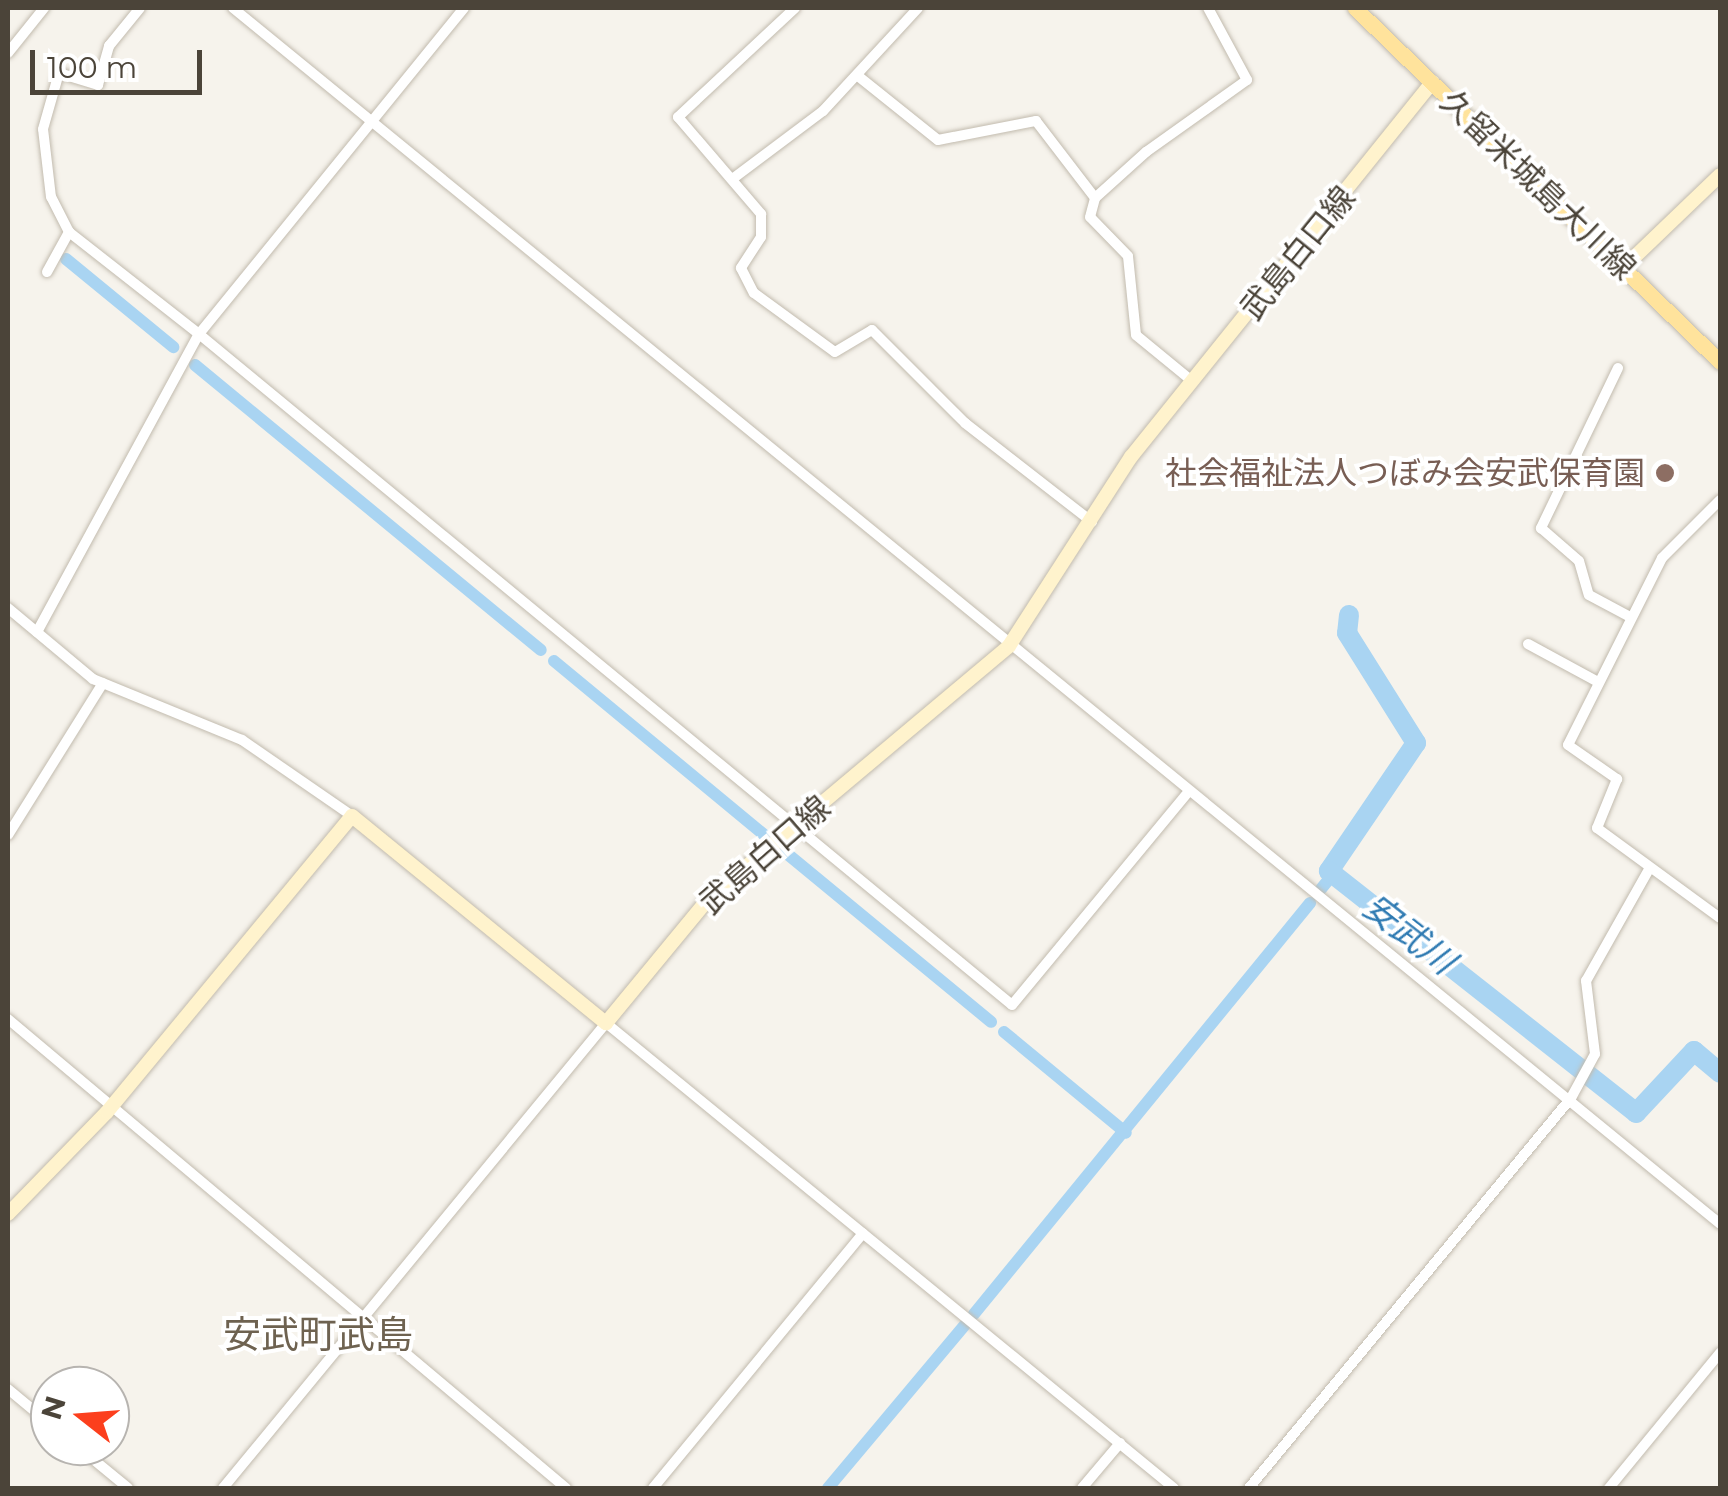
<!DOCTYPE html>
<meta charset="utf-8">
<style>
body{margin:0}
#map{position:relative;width:1728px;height:1496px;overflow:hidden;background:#f6f3ec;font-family:Montserrat,"Noto Sans JP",sans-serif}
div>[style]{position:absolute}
.canal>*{height:12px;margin:-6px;padding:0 6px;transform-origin:6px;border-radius:6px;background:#a9d4f2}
.river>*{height:20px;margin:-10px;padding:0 10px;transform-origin:10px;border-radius:10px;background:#a9d4f2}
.roads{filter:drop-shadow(0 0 2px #c2bbae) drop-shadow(0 0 2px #c2bbae)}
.minor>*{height:10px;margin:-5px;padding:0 5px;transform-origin:5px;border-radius:5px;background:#fff}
.secondary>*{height:14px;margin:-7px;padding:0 7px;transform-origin:7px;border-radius:7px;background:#fff3cd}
.primary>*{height:15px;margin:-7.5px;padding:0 7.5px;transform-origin:7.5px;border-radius:7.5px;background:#ffe39c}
.dots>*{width:28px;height:28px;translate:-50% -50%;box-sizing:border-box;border:5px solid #fff;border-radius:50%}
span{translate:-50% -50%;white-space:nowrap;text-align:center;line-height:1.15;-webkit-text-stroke:8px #fff;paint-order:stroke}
.street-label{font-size:32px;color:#4b4439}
.education-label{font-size:32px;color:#785e54}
.right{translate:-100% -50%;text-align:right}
.water-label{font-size:35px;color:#2e7ab2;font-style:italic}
.quarter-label{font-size:38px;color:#6e6250}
.frame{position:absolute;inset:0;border:10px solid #4b4439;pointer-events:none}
.north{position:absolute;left:30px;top:1366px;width:100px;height:100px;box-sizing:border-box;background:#fff;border:2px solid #b7b4b0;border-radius:50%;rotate:287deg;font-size:28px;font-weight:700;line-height:40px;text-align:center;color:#4b4439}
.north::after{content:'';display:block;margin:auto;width:35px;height:45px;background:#fc3f1d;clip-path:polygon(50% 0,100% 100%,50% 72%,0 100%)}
.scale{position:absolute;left:30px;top:50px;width:172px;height:45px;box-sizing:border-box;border:5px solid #4b4439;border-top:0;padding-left:12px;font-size:30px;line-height:35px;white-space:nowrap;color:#4b4439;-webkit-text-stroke:8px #fff;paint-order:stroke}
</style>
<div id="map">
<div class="canal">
<i style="left:66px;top:259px;width:139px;rotate:39.4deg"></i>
<i style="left:195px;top:365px;width:448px;rotate:39.5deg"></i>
<i style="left:554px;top:661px;width:278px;rotate:39.6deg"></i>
<i style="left:785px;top:852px;width:267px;rotate:39.5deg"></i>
<i style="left:1321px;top:889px;width:19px;rotate:-51deg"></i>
<i style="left:1004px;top:1032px;width:158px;rotate:39.6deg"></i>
<i style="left:974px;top:1314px;width:531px;rotate:-50.73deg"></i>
<i style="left:828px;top:1488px;width:212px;rotate:-50deg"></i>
</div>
<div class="river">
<i style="left:1349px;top:615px;width:18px;rotate:96deg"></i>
<i style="left:1347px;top:633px;width:130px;rotate:57.9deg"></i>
<i style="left:1416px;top:743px;width:155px;rotate:124.2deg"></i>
<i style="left:1329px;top:871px;width:391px;rotate:38.2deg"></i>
<i style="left:1636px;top:1113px;width:85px;rotate:-46.9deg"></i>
<i style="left:1694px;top:1051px;width:34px;rotate:40deg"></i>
</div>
<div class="roads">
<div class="minor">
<i style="left:233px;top:8px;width:1921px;rotate:39.27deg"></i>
<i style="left:464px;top:8px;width:420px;rotate:129.1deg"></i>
<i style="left:199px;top:334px;width:1054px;rotate:39.53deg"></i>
<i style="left:1012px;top:1005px;width:276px;rotate:-50.4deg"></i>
<i style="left:795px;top:8px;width:160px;rotate:137deg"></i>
<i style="left:678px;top:117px;width:128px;rotate:49.4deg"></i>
<i style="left:761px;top:214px;width:23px;rotate:90deg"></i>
<i style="left:761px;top:237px;width:37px;rotate:123deg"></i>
<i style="left:741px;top:268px;width:28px;rotate:63deg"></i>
<i style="left:754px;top:293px;width:100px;rotate:36.1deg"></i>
<i style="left:835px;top:352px;width:43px;rotate:-30.7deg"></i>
<i style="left:872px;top:330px;width:132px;rotate:45deg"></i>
<i style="left:965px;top:423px;width:161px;rotate:37.9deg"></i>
<i style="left:8px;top:53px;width:58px;rotate:-51.3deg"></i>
<i style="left:858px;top:76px;width:102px;rotate:38.7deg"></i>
<i style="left:938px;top:140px;width:100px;rotate:-11deg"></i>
<i style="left:1036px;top:121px;width:97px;rotate:52.5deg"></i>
<i style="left:735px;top:177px;width:110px;rotate:-36.9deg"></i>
<i style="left:823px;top:111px;width:140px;rotate:-47.3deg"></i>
<i style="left:47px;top:272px;width:46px;rotate:-61.2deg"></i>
<i style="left:69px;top:232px;width:39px;rotate:-117deg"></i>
<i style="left:51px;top:197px;width:68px;rotate:-96.7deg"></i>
<i style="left:43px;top:129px;width:58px;rotate:-74.1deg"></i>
<i style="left:59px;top:73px;width:41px;rotate:17.1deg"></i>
<i style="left:98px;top:85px;width:41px;rotate:-74.2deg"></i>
<i style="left:109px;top:46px;width:49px;rotate:-50.8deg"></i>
<i style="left:1618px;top:368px;width:178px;rotate:115.7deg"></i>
<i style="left:1541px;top:528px;width:50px;rotate:41deg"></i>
<i style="left:1579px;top:561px;width:35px;rotate:74deg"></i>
<i style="left:1589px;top:595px;width:47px;rotate:28.2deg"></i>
<i style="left:1192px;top:381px;width:72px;rotate:-140.6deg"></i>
<i style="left:1136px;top:335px;width:79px;rotate:-95.8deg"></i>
<i style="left:1128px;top:256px;width:54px;rotate:-134.3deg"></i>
<i style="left:1090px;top:217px;width:20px;rotate:-75deg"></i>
<i style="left:1095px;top:198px;width:69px;rotate:-42deg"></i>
<i style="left:1146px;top:152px;width:124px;rotate:-35.5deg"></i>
<i style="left:1247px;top:80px;width:82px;rotate:-118.4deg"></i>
<i style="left:1720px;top:500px;width:82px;rotate:135deg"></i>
<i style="left:1662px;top:558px;width:209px;rotate:116.7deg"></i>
<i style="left:1568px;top:745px;width:60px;rotate:34.8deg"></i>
<i style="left:1617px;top:779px;width:53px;rotate:112.2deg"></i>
<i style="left:1597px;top:828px;width:152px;rotate:36.2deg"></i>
<i style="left:8px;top:608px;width:111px;rotate:39.9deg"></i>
<i style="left:93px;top:679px;width:161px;rotate:22.3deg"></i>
<i style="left:242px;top:740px;width:134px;rotate:34.6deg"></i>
<i style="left:37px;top:632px;width:339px;rotate:-61.5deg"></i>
<i style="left:199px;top:334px;width:165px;rotate:-141.9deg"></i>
<i style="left:1528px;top:644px;width:80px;rotate:28.5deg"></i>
<i style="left:8px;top:835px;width:179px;rotate:-58deg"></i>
<i style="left:8px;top:1019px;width:729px;rotate:40.05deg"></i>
<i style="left:8px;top:1389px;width:55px;rotate:39.8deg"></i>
<i style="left:77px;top:1446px;width:66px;rotate:39.5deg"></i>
<i style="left:223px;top:1488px;width:602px;rotate:-50.52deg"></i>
<i style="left:606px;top:1023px;width:734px;rotate:39.31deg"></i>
<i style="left:653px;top:1488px;width:330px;rotate:-50.5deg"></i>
<i style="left:1082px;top:1488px;width:59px;rotate:-49.8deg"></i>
<i style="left:1249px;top:1488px;width:506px;rotate:-50.46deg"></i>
<i style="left:1571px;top:1098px;width:50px;rotate:-61.4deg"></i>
<i style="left:1595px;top:1054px;width:74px;rotate:-97deg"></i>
<i style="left:1586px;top:981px;width:129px;rotate:-60.6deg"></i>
<i style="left:1609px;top:1488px;width:175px;rotate:-50.6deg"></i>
</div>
<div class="secondary">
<i style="left:1623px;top:268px;width:134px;rotate:-43.8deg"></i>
<i style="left:8px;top:1214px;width:142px;rotate:-45.9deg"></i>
<i style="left:107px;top:1112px;width:384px;rotate:-50.4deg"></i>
<i style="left:352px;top:816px;width:328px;rotate:39.2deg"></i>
<i style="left:606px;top:1023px;width:163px;rotate:-50.5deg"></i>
<i style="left:710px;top:897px;width:390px;rotate:-40deg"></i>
<i style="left:1009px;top:646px;width:225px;rotate:-57.2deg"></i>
<i style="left:1131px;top:457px;width:481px;rotate:-51.2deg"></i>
</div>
<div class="primary">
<i style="left:1355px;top:8px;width:508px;rotate:44.12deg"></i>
</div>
</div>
<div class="dots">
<i style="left:1665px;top:473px;background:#8d6e63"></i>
</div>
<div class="street-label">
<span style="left:1538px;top:185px;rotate:44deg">久留米城島大川線</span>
<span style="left:1298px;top:253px;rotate:-51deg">武島白口線</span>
<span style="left:765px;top:855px;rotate:-41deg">武島白口線</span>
</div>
<div class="education-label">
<span class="right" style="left:1645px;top:473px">社会福祉法人つぼみ会安武保育園</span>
</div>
<div class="water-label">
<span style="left:1409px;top:934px;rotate:38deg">安武川</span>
</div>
<div class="quarter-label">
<span style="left:318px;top:1335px">安武町武島</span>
</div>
<div class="frame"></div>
<div class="north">N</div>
<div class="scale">100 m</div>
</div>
